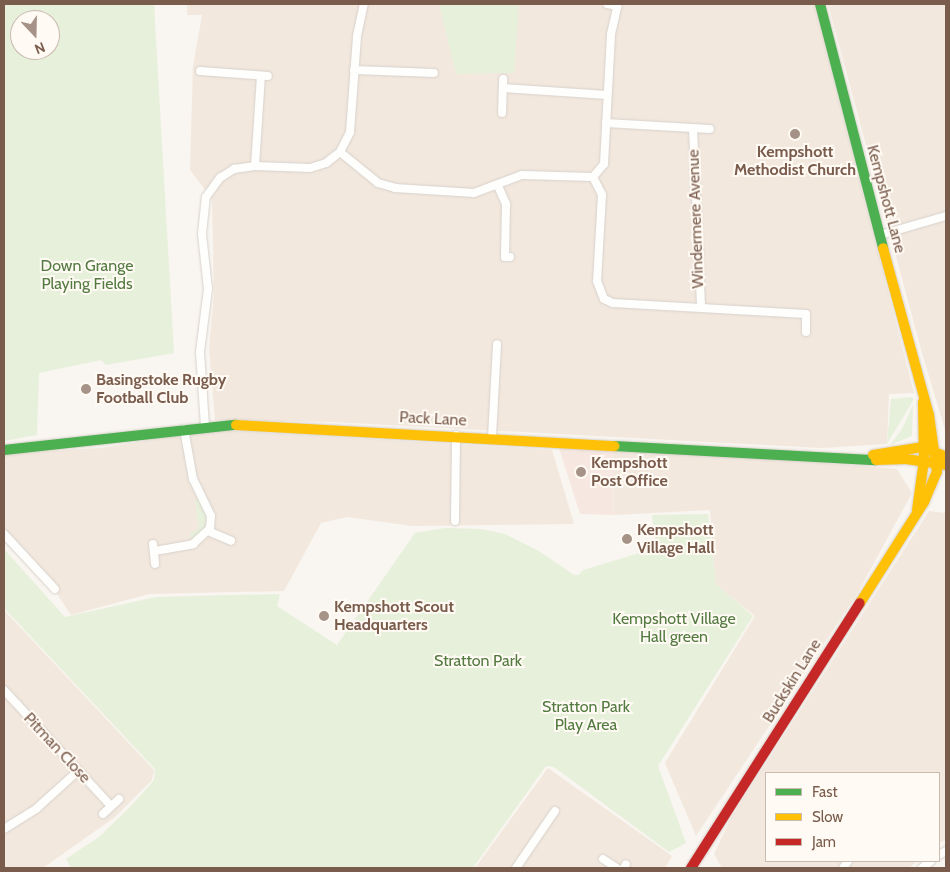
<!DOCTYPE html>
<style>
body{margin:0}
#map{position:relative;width:950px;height:872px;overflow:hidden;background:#f9f5f0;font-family:Cabin,sans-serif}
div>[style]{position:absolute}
.residential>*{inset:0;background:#f2e8de}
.commercial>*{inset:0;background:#f6e8e1}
.green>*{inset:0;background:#e7f0db}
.roads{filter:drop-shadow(0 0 1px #d7d1cb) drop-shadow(0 0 1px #d7d1cb)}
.street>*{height:8px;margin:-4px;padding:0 4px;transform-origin:4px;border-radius:4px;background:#fefefd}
.fast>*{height:10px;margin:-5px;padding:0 5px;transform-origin:5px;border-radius:5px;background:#4caf50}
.slow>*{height:10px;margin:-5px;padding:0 5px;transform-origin:5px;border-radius:5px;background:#ffc107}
.jam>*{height:10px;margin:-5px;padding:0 5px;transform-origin:5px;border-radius:5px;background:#c62828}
.dots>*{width:14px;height:14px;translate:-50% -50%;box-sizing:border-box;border:2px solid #fffaf3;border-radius:50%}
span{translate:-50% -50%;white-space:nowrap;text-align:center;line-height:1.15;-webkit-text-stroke:4px #fffaf3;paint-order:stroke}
.poi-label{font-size:16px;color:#7a5c4d;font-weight:700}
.left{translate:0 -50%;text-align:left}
.street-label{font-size:16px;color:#7a5c4d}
.park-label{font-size:16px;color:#537a41}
.frame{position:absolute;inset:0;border:5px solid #7a5c4d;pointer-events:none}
.legend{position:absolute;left:765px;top:772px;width:175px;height:90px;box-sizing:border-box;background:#fffaf3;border:1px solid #cabbb1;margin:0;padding:6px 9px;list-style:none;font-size:15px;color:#7a5c4d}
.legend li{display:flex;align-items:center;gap:10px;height:25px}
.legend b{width:25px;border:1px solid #cabbb1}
.north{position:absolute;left:10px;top:10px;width:50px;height:50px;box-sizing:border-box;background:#fffaf3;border:1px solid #cabbb1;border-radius:50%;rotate:159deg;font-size:14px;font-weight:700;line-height:20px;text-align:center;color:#7a5c4d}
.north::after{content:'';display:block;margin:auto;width:18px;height:22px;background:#a69286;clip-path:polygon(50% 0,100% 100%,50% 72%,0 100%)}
</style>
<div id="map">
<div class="residential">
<i style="clip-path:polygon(187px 4px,814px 4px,914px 393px,889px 394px,887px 444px,822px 448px,333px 422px,215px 420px,209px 348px,214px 295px,212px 199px,190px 170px,193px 66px,202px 15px,187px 15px)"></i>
<i style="clip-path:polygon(828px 4px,946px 4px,946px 433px,922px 353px)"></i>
<i style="clip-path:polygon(217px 430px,552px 450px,574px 524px,412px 526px,347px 517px,321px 523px,284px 591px,149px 594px,71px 615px,37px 564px,4px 528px,4px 454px,101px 448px)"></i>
<i style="clip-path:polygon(612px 447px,897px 469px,912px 493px,857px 594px,696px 836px,665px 763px,755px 616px,715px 584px,710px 510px,614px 515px)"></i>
<i style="clip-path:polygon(929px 511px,946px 513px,946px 840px,939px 843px,939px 773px,766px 773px,766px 861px,917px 861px,909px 868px,722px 868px,714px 854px,731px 818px)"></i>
<i style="clip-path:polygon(4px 610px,154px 770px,152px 780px,115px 817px,43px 868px,4px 868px)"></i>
<i style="clip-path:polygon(548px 768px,672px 856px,665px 868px,475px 868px)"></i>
</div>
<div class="commercial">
<i style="clip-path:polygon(558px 445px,612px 447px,614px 515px,580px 514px)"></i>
</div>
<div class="green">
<i style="clip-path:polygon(evenodd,4px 4px,154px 4px,174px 353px,106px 365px,101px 360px,39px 373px,37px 435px,4px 441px,4px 4px,20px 20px,50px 20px,50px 50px,20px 50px,20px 20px)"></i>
<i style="clip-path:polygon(439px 4px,519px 4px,514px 73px,456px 74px)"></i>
<i style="clip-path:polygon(911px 397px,914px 399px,887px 444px,891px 399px)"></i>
<i style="clip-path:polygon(913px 405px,912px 436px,890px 445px,902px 429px)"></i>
<i style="clip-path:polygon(201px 499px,209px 515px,208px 528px,192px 542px,190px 533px,199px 529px,195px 501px)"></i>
<i style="clip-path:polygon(708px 514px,716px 584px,753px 616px,658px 766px,686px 843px,669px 852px,554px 767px,546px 766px,473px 868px,71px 868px,66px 859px,99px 837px,131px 806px,154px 780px,155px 769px,4px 608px,4px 549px,65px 617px,156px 597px,280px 594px,277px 606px,337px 645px,415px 533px,445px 528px,481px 529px,505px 534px,539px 551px,574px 575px,579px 575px,583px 570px,656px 548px,652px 515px)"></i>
</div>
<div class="roads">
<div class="street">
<i style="left:607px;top:4px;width:10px;rotate:11deg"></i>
<i style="left:354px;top:70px;width:80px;rotate:2.1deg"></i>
<i style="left:200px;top:71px;width:68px;rotate:4.2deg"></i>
<i style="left:503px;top:88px;width:104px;rotate:3.9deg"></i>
<i style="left:502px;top:113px;width:34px;rotate:-88deg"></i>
<i style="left:606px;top:123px;width:104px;rotate:3.3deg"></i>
<i style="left:693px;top:129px;width:179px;rotate:87.4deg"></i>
<i style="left:340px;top:152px;width:49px;rotate:39.2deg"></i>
<i style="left:378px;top:183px;width:18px;rotate:16deg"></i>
<i style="left:395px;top:188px;width:79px;rotate:3.6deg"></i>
<i style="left:474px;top:193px;width:51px;rotate:-20.6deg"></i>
<i style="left:522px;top:175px;width:71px;rotate:1.6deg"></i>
<i style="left:593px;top:177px;width:17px;rotate:-50deg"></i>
<i style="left:604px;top:164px;width:130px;rotate:-86.9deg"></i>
<i style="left:611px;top:34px;width:31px;rotate:-77deg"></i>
<i style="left:255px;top:166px;width:90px;rotate:-86.2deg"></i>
<i style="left:593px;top:177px;width:20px;rotate:63deg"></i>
<i style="left:602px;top:195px;width:86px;rotate:93.3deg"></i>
<i style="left:597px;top:281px;width:19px;rotate:69deg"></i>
<i style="left:604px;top:299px;width:10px;rotate:24deg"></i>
<i style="left:613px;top:303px;width:193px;rotate:3.3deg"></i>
<i style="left:806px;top:314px;width:18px;rotate:90deg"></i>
<i style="left:498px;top:186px;width:20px;rotate:66deg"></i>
<i style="left:506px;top:204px;width:53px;rotate:91.1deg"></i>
<i style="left:505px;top:257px;width:5px"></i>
<i style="left:880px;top:235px;width:69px;rotate:-16.1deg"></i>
<i style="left:205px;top:426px;width:74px;rotate:-93.9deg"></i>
<i style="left:200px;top:352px;width:64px;rotate:-82.8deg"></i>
<i style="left:208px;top:289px;width:55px;rotate:-96.2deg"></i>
<i style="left:202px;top:234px;width:37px;rotate:-84deg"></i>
<i style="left:206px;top:197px;width:24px;rotate:-54deg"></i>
<i style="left:220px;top:178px;width:17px;rotate:-33deg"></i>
<i style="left:234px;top:169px;width:21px;rotate:-8deg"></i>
<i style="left:255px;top:166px;width:55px;rotate:2.1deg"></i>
<i style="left:310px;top:168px;width:17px;rotate:-17deg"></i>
<i style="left:326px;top:163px;width:18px;rotate:-38deg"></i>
<i style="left:340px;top:152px;width:22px;rotate:-63deg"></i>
<i style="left:350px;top:132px;width:96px;rotate:-85.8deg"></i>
<i style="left:357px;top:36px;width:33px;rotate:-78deg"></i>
<i style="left:492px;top:437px;width:93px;rotate:-86.9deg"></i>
<i style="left:455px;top:521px;width:86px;rotate:-89.3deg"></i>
<i style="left:208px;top:531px;width:25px;rotate:23deg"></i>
<i style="left:4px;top:534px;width:75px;rotate:47.2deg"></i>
<i style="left:153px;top:544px;width:20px;rotate:84deg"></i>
<i style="left:155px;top:551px;width:39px;rotate:-10deg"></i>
<i style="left:193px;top:544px;width:23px;rotate:-43deg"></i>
<i style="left:210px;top:528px;width:12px;rotate:-85deg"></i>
<i style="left:211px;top:516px;width:41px;rotate:-115.9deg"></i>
<i style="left:193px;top:479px;width:51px;rotate:-100.2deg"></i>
<i style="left:4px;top:690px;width:158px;rotate:47.3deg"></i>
<i style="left:103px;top:814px;width:22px;rotate:-43deg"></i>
<i style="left:4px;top:829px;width:39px;rotate:-32deg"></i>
<i style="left:37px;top:808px;width:55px;rotate:-42.1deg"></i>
<i style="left:939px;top:855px;width:8px;rotate:-30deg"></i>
<i style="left:603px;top:859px;width:17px;rotate:33deg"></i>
<i style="left:516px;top:868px;width:69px;rotate:-55.6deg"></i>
<i style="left:624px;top:868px;width:4px;rotate:-63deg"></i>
<i style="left:843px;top:868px;width:9px;rotate:-54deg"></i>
<i style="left:922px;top:868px;width:11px;rotate:-38deg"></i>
</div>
<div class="fast">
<i style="left:820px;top:4px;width:252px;rotate:75.5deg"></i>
<i style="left:614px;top:446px;width:262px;rotate:3.1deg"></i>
<i style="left:4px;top:450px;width:233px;rotate:-6.2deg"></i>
</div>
<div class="slow">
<i style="left:236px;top:425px;width:379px;rotate:3.2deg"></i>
<i style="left:873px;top:455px;width:51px;rotate:-9.1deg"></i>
<i style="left:923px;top:447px;width:25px;rotate:23deg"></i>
<i style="left:876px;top:460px;width:30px;rotate:-2deg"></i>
<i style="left:906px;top:459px;width:40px;rotate:8.5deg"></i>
<i style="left:917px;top:510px;width:50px;rotate:-82deg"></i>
<i style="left:924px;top:460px;width:58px;rotate:-91deg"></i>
<i style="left:860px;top:603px;width:120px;rotate:-57.6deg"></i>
<i style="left:924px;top:502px;width:33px;rotate:-67deg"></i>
<i style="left:937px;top:472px;width:58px;rotate:-98deg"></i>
<i style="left:929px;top:415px;width:173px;rotate:-105.4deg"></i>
</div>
<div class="jam">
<i style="left:691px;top:868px;width:314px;rotate:-57.5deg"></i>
</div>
</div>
<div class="dots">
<i style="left:795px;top:134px;background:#a69286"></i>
<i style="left:86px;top:389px;background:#a69286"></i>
<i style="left:581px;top:472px;background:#a69286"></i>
<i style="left:627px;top:539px;background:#a69286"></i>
<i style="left:324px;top:616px;background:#a69286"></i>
</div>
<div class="poi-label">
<span style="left:795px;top:161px">Kempshott<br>Methodist Church</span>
<span class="left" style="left:96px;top:389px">Basingstoke Rugby<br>Football Club</span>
<span class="left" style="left:591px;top:472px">Kempshott<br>Post Office</span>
<span class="left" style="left:637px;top:539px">Kempshott<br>Village Hall</span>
<span class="left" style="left:334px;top:616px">Kempshott Scout<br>Headquarters</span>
</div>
<div class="street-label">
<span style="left:886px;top:199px;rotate:75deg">Kempshott Lane</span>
<span style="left:696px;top:219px;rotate:-92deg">Windermere Avenue</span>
<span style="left:433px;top:419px;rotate:3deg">Pack Lane</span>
<span style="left:792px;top:681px;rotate:-58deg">Buckskin Lane</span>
<span style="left:57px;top:748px;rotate:47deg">Pitman Close</span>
</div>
<div class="park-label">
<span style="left:87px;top:275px">Down Grange<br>Playing Fields</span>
<span style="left:674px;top:628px">Kempshott Village<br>Hall green</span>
<span style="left:478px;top:661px">Stratton Park</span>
<span style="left:586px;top:716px">Stratton Park<br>Play Area</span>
</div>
<div class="frame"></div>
<ul class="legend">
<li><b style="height:6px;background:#4caf50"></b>Fast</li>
<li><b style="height:6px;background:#ffc107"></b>Slow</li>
<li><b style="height:6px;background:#c62828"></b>Jam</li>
</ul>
<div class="north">N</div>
</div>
